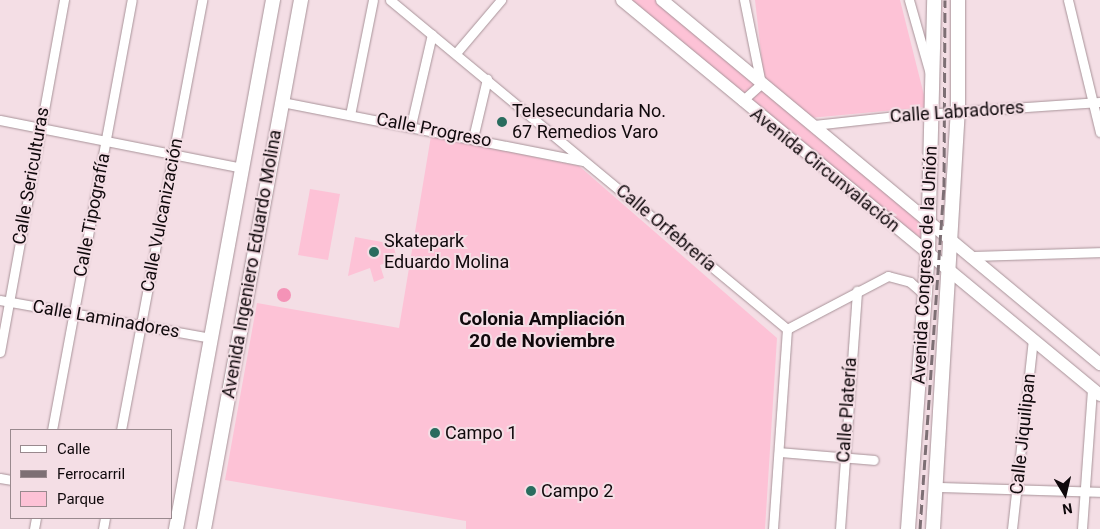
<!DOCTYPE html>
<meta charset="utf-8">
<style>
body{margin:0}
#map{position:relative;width:1100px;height:529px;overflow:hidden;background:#f4dee5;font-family:Roboto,sans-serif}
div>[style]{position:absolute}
.green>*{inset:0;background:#fdc2d6}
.water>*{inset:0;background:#f493b7}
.round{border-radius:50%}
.roads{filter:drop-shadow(0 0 1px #a89399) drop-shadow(0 0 1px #a89399)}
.street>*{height:9px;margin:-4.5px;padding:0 4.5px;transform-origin:4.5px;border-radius:4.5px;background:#fff}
.secondary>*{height:12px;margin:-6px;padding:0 6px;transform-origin:6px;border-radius:6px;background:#fff}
.primary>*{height:14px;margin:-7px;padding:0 7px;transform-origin:7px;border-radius:7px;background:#fff}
.rail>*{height:3px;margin-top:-1.5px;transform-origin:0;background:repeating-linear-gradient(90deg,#7d6f74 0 10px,transparent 0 15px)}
.dots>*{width:14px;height:14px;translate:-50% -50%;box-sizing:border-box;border:2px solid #f4dee5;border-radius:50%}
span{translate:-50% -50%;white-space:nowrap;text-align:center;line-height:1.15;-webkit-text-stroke:4px #f4dee5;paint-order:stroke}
.poi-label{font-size:18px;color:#10090c}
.left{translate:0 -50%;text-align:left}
.street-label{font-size:18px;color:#10090c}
.neighbourhood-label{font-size:19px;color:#10090c;font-weight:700}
.legend{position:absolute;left:10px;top:429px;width:162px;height:90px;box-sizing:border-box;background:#f4dee5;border:1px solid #99898e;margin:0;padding:6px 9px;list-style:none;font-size:15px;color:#10090c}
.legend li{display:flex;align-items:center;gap:10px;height:25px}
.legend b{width:25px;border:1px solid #99898e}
.north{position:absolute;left:1040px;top:469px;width:50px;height:50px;-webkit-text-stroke:4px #f4dee5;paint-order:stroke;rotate:171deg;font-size:14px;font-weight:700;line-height:20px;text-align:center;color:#10090c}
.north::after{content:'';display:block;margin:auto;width:18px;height:22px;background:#10090c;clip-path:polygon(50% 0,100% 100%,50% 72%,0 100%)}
</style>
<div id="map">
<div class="green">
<i style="clip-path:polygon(629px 0,655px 0,765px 88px,755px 0,900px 0,927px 107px,799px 119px,923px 225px,922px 239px,822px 162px)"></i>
<i style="clip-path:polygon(431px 136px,579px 166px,777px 338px,765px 529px,466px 529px,466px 521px,225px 480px,257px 303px,399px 328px)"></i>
<i style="clip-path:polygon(310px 189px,340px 194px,328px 260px,298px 255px)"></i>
<i style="clip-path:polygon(355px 237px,393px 244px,397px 259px,380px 265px,384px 278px,374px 282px,370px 268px,348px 276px)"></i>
</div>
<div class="water">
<i class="round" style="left:277px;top:288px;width:14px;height:14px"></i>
</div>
<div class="roads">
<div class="street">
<i style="left:390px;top:0;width:516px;rotate:39.65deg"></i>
<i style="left:909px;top:0;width:73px;rotate:74.1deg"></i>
<i style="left:1068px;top:0;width:136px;rotate:76.4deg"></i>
<i style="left:456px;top:53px;width:70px;rotate:-49.7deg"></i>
<i style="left:742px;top:101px;width:25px;rotate:-42deg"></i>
<i style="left:761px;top:84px;width:86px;rotate:-101.4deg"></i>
<i style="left:282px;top:102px;width:307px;rotate:11.1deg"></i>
<i style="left:350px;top:115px;width:117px;rotate:-78.7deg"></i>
<i style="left:0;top:120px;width:248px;rotate:11.2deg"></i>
<i style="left:411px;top:125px;width:93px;rotate:-77deg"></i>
<i style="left:814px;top:125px;width:81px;rotate:-6.3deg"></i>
<i style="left:895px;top:116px;width:205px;rotate:-3.9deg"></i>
<i style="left:473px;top:138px;width:61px;rotate:-76.7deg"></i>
<i style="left:969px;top:256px;width:131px;rotate:-1.7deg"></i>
<i style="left:0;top:300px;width:215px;rotate:10.2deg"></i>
<i style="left:787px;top:329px;width:114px;rotate:-27.7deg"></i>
<i style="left:888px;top:276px;width:23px;rotate:15deg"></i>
<i style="left:910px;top:282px;width:18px;rotate:41deg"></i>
<i style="left:0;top:352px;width:358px;rotate:-79.7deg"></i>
<i style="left:52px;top:430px;width:437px;rotate:-79.5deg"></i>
<i style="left:121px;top:430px;width:438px;rotate:-79.3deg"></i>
<i style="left:779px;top:452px;width:95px;rotate:4.8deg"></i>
<i style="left:0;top:478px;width:11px;rotate:10deg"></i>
<i style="left:936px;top:487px;width:164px;rotate:1.7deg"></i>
<i style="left:34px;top:529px;width:11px;rotate:-80deg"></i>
<i style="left:103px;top:529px;width:11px;rotate:-80deg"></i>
<i style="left:773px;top:529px;width:200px;rotate:-86deg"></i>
<i style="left:840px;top:529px;width:239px;rotate:-85.9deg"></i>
<i style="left:1012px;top:529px;width:191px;rotate:-83.7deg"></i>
<i style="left:1082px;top:529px;width:140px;rotate:-85.9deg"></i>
</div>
<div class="secondary">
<i style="left:622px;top:0;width:620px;rotate:39.57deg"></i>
<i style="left:662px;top:0;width:570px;rotate:39.73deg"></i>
</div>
<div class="primary">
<i style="left:176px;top:529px;width:538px;rotate:-79.61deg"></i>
<i style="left:204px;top:529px;width:538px;rotate:-79.61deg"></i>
<i style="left:908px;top:529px;width:277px;rotate:-85.9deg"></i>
<i style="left:928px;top:253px;width:253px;rotate:-88.6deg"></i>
<i style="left:933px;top:529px;width:418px;rotate:-86.6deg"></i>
<i style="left:958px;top:112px;width:112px;rotate:-90deg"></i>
</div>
</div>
<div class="rail">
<i style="left:920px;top:529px;width:343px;rotate:-86deg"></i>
<i style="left:944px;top:187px;width:187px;rotate:-89.7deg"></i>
</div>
<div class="dots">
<i style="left:502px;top:122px;background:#296c5e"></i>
<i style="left:374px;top:252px;background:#296c5e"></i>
<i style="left:435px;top:433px;background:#296c5e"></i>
<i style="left:531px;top:491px;background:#296c5e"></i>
</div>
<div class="poi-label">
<span class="left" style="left:512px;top:122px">Telesecundaria No.<br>67 Remedios Varo</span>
<span class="left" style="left:384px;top:252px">Skatepark<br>Eduardo Molina</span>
<span class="left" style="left:445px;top:433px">Campo 1</span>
<span class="left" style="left:541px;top:491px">Campo 2</span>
</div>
<div class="street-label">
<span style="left:957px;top:112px;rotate:-4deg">Calle Labradores</span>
<span style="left:434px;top:130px;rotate:11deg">Calle Progreso</span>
<span style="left:825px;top:170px;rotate:39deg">Avenida Circunvalación</span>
<span style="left:31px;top:176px;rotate:-80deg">Calle Sericulturas</span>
<span style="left:92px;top:215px;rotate:-79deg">Calle Tipografía</span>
<span style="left:162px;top:215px;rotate:-79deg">Calle Vulcanización</span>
<span style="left:666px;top:228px;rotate:40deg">Calle Orfebrería</span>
<span style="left:252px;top:264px;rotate:-80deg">Avenida Ingeniero Eduardo Molina</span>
<span style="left:925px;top:265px;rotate:-87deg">Avenida Congreso de la Unión</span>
<span style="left:106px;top:319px;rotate:10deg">Calle Laminadores</span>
<span style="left:847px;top:410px;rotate:-86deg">Calle Platería</span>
<span style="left:1023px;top:434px;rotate:-84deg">Calle Jiquilipan</span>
</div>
<div class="neighbourhood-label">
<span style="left:542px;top:330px">Colonia Ampliación<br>20 de Noviembre</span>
</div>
<ul class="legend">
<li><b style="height:6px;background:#fff"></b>Calle</li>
<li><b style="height:6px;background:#7d6f74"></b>Ferrocarril</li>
<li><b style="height:14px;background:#fdc2d6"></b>Parque</li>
</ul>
<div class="north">N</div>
</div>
